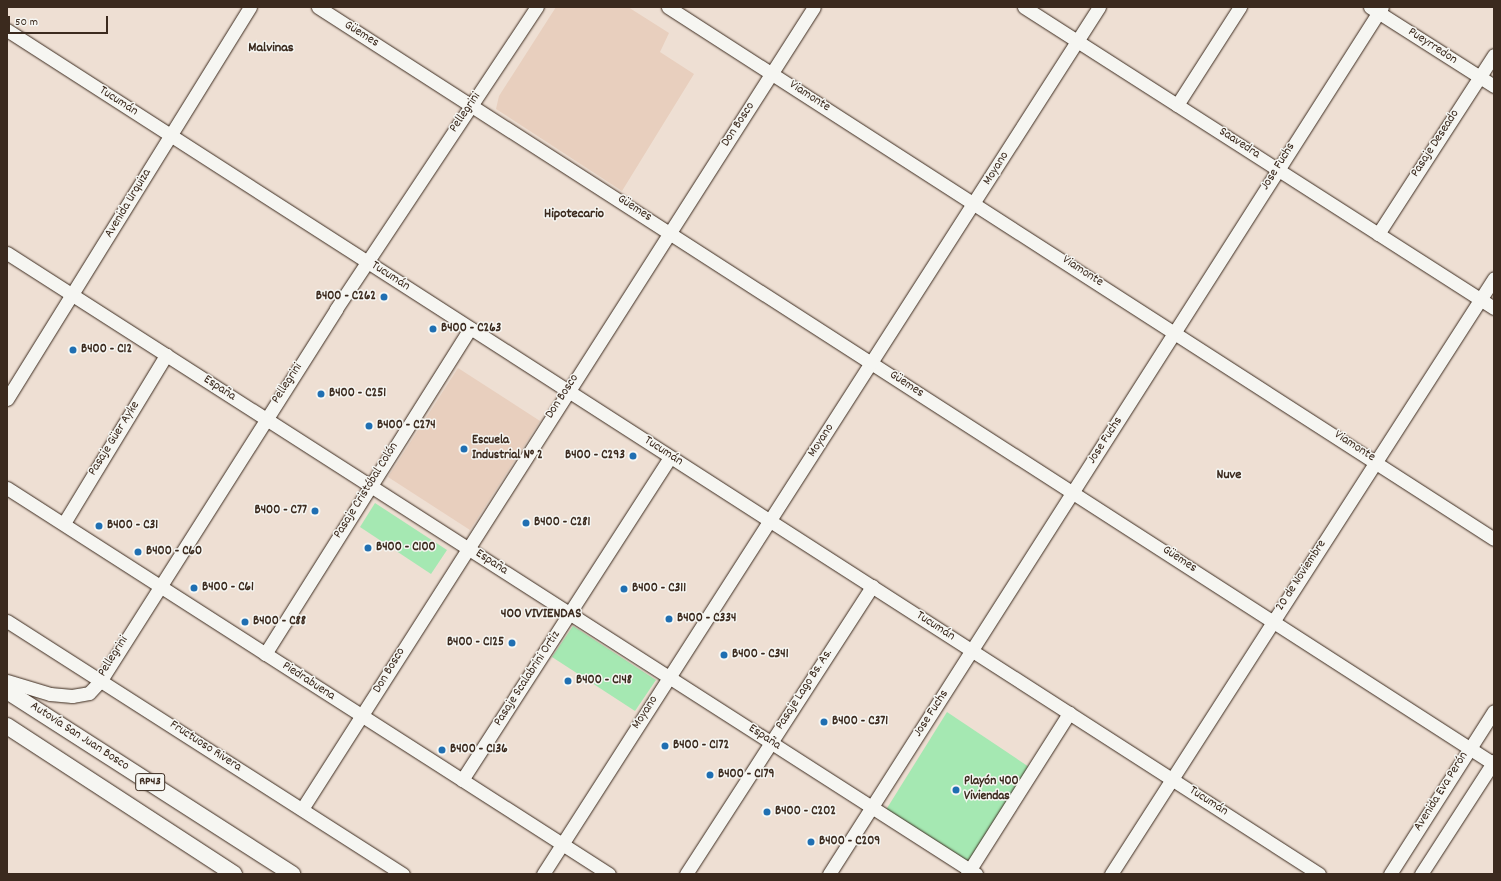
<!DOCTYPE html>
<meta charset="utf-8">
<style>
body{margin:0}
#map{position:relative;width:1501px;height:881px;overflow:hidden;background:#eedfd3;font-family:Dekko,sans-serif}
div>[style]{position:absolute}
.built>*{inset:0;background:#e8cfbe}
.green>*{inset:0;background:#a5e8b2}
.roads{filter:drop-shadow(0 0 1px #3b2a1e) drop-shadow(0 0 1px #3b2a1e)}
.minor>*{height:13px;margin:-6.5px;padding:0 6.5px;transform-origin:6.5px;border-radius:6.5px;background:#f6f6f2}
.major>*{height:16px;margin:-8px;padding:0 8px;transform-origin:8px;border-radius:8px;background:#f6f6f2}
.dots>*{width:11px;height:11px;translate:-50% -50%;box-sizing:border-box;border:2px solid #f6f6f2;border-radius:50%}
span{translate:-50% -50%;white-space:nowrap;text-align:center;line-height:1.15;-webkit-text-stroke:3px #f6f6f2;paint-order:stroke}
.shield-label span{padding:1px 3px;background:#f6f6f2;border:1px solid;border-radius:3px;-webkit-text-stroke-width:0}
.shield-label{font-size:12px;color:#3b2a1e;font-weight:700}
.street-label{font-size:13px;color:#3b2a1e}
.poi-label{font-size:13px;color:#3b2a1e;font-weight:700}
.right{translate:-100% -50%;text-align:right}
.left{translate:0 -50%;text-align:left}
.neighbourhood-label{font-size:14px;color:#3b2a1e;font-weight:700}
.frame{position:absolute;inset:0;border:8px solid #3b2a1e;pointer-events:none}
.scale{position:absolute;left:8px;top:16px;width:100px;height:18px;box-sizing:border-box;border:2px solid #3b2a1e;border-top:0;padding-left:5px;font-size:12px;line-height:14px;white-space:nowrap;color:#3b2a1e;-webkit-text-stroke:3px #f6f6f2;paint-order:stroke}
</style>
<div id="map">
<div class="built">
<i style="clip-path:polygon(556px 7px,628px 7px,669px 33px,660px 52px,694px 74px,622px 191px,496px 109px,499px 96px)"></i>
<i style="clip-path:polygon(458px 368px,540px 421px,470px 530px,388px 477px)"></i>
</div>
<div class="green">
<i style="clip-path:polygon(375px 503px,447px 550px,431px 574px,360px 527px)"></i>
<i style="clip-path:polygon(573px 626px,656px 680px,635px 711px,552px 657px)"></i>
<i style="clip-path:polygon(947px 712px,1029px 767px,971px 860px,964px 862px,884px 813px)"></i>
</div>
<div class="roads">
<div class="minor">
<i style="left:318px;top:7px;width:1399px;rotate:32.77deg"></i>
<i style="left:668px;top:7px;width:982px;rotate:32.78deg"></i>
<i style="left:1024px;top:7px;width:558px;rotate:32.64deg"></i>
<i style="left:1370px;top:7px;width:147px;rotate:32.5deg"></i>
<i style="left:7px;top:30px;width:1560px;rotate:32.75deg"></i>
<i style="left:1177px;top:105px;width:117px;rotate:-57.3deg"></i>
<i style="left:1378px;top:234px;width:213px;rotate:-57.1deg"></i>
<i style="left:7px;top:253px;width:1151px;rotate:32.65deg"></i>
<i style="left:7px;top:399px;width:461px;rotate:-58.2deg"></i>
<i style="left:7px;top:488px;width:715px;rotate:32.67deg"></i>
<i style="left:64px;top:523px;width:197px;rotate:-58.7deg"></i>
<i style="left:7px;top:621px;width:470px;rotate:32.6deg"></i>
<i style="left:265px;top:654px;width:385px;rotate:-57.8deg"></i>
<i style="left:7px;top:681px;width:45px;rotate:16.8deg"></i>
<i style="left:50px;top:694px;width:22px;rotate:5deg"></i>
<i style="left:72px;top:696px;width:17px;rotate:-10deg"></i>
<i style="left:89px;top:693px;width:18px;rotate:-47deg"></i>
<i style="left:101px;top:680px;width:439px;rotate:-57.6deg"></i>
<i style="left:336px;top:309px;width:363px;rotate:-56.4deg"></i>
<i style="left:462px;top:780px;width:384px;rotate:-57.2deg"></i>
<i style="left:302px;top:809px;width:951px;rotate:-57.45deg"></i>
<i style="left:543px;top:874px;width:1030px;rotate:-57.33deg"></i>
<i style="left:686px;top:874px;width:343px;rotate:-57.1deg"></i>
<i style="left:829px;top:874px;width:1028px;rotate:-57.47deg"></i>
<i style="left:967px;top:874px;width:191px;rotate:-57.6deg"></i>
<i style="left:1111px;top:874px;width:708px;rotate:-57.27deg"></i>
<i style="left:1390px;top:874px;width:193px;rotate:-57.5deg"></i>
<i style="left:1421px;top:874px;width:135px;rotate:-57.1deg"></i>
</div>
<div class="major">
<i style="left:7px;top:691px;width:339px;rotate:32.7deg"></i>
<i style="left:7px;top:726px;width:271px;rotate:33.1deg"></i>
</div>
</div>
<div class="dots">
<i style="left:384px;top:297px;background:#1f6fb2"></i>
<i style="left:433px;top:329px;background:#1f6fb2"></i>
<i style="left:73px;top:350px;background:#1f6fb2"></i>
<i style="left:321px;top:394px;background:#1f6fb2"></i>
<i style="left:369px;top:426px;background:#1f6fb2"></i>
<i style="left:464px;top:449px;background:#1f6fb2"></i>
<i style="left:633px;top:456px;background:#1f6fb2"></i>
<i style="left:315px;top:511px;background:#1f6fb2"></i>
<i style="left:526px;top:523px;background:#1f6fb2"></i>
<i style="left:99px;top:526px;background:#1f6fb2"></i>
<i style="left:368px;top:548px;background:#1f6fb2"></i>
<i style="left:138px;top:552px;background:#1f6fb2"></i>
<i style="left:194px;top:588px;background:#1f6fb2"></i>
<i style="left:624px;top:589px;background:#1f6fb2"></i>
<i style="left:669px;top:619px;background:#1f6fb2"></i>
<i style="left:245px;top:622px;background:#1f6fb2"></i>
<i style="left:512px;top:643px;background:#1f6fb2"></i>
<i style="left:724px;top:655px;background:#1f6fb2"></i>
<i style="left:568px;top:681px;background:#1f6fb2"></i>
<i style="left:824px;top:722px;background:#1f6fb2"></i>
<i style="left:665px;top:746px;background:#1f6fb2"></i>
<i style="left:442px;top:750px;background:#1f6fb2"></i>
<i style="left:710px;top:775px;background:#1f6fb2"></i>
<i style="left:956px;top:790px;background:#1f6fb2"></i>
<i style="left:767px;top:812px;background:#1f6fb2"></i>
<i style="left:811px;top:842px;background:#1f6fb2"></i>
</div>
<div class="shield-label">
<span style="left:150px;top:782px">RP43</span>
</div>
<div class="street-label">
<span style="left:361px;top:35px;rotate:32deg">Güemes</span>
<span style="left:1432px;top:47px;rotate:33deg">Pueyrredon</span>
<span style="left:809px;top:97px;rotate:33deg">Viamonte</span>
<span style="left:118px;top:102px;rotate:33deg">Tucumán</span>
<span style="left:466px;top:113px;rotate:-56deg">Pellegrini</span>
<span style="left:739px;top:125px;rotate:-57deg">Don Bosco</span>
<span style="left:1239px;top:144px;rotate:33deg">Saavedra</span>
<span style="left:1436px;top:144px;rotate:-57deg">Pasaje Deseado</span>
<span style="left:1279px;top:167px;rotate:-58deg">Jose Fuchs</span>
<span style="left:997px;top:169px;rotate:-58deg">Moyano</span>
<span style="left:129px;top:204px;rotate:-59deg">Avenida Urquiza</span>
<span style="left:634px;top:209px;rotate:33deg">Güemes</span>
<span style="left:1082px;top:272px;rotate:33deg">Viamonte</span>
<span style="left:390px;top:277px;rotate:33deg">Tucumán</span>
<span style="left:288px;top:384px;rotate:-57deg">Pellegrini</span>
<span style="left:906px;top:385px;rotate:33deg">Güemes</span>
<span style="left:219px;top:389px;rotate:33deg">España</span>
<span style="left:563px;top:397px;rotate:-57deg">Don Bosco</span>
<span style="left:115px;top:439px;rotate:-58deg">Pasaje Güer Ayke</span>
<span style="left:822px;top:441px;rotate:-57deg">Moyano</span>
<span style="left:1106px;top:441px;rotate:-57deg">Jose Fuchs</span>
<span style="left:1354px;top:447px;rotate:33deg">Viamonte</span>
<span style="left:663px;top:452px;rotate:33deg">Tucumán</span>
<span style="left:367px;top:491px;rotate:-58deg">Pasaje Cristóbal Colón</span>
<span style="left:1179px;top:560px;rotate:33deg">Güemes</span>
<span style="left:491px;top:563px;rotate:33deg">España</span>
<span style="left:1302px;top:576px;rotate:-57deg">20 de Noviembre</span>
<span style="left:935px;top:627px;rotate:33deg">Tucumán</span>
<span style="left:114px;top:657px;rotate:-58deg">Pellegrini</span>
<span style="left:390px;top:671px;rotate:-59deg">Don Bosco</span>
<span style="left:528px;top:679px;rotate:-57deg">Pasaje Scalabrini Ortiz</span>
<span style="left:308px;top:682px;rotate:33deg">Piedrabuena</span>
<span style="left:805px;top:690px;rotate:-57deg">Pasaje Lago Bs. As.</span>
<span style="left:646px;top:713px;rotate:-57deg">Moyano</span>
<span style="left:932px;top:714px;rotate:-57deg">Jose Fuchs</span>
<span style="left:79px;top:737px;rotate:33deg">Autovía San Juan Bosco</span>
<span style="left:764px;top:738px;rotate:33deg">España</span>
<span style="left:205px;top:747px;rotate:33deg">Fructuoso Rivera</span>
<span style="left:1442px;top:792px;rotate:-58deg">Avenida Eva Perón</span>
<span style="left:1208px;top:802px;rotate:33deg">Tucumán</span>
</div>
<div class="poi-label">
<span class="right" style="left:376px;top:297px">B400 - C262</span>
<span class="left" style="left:441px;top:329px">B400 - C263</span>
<span class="left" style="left:81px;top:350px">B400 - C12</span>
<span class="left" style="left:329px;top:394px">B400 - C251</span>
<span class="left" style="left:377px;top:426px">B400 - C274</span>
<span class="left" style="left:472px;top:449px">Escuela<br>Industrial N° 2</span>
<span class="right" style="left:625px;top:456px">B400 - C293</span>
<span class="right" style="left:307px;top:511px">B400 - C77</span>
<span class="left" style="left:534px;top:523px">B400 - C281</span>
<span class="left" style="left:107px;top:526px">B400 - C31</span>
<span class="left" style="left:376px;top:548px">B400 - C100</span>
<span class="left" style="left:146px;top:552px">B400 - C60</span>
<span class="left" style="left:202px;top:588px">B400 - C61</span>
<span class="left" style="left:632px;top:589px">B400 - C311</span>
<span class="left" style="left:677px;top:619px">B400 - C334</span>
<span class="left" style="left:253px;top:622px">B400 - C88</span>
<span class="right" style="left:504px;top:643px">B400 - C125</span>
<span class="left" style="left:732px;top:655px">B400 - C341</span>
<span class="left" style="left:576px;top:681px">B400 - C148</span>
<span class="left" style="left:832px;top:722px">B400 - C371</span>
<span class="left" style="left:673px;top:746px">B400 - C172</span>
<span class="left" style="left:450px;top:750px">B400 - C136</span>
<span class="left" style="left:718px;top:775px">B400 - C179</span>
<span class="left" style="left:964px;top:790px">Playón 400<br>Viviendas</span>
<span class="left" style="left:775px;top:812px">B400 - C202</span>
<span class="left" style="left:819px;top:842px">B400 - C209</span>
</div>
<div class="neighbourhood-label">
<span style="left:271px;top:48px">Malvinas</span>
<span style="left:574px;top:214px">Hipotecario</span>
<span style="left:1229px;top:475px">Nuve</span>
<span style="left:541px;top:614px">400 VIVIENDAS</span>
</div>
<div class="frame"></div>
<div class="scale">50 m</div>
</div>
